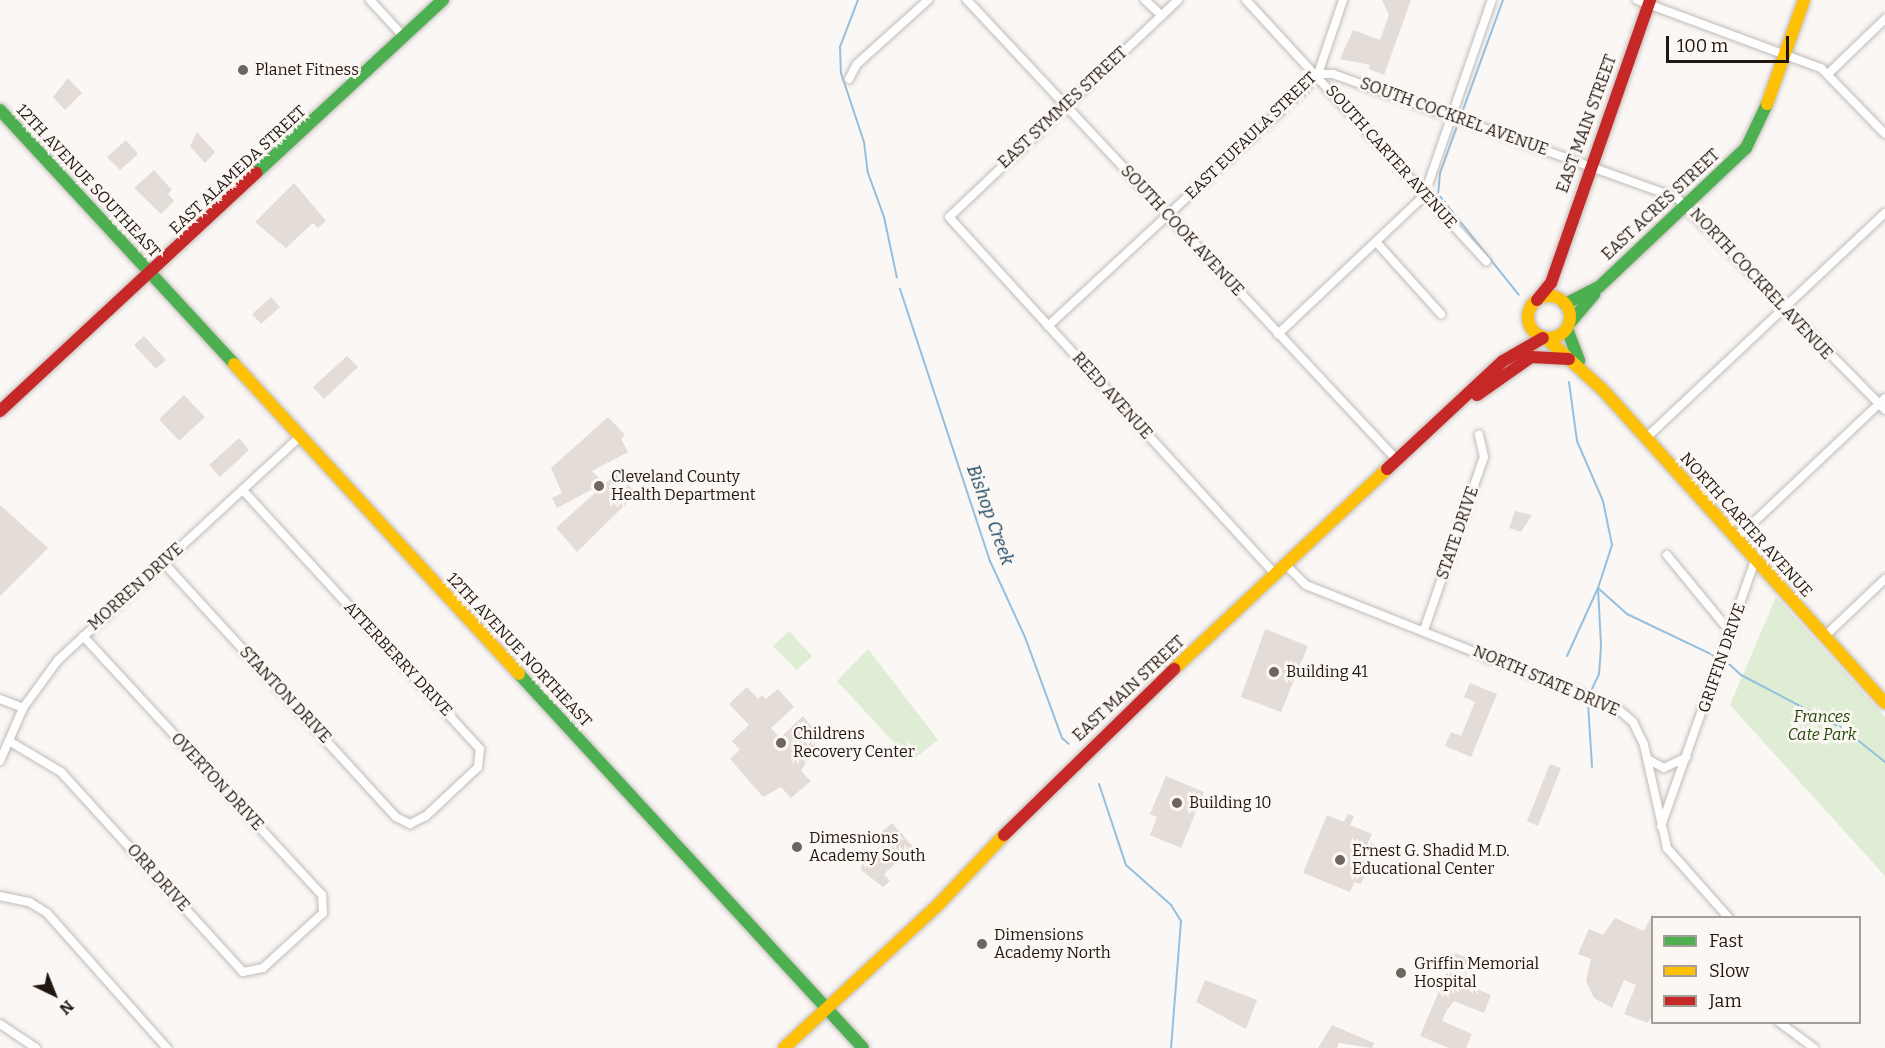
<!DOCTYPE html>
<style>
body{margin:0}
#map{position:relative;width:1885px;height:1048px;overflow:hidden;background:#faf7f5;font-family:Bitter,serif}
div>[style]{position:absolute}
.green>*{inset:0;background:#dfedd5}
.stream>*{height:2px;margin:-1px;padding:0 1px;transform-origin:1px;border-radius:1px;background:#95bfdf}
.building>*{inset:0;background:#e3dcd7}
.roads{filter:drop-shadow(0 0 2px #c2bcb7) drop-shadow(0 0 2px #c2bcb7)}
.street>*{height:8px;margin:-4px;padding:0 4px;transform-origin:4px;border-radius:4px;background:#fefefe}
.fast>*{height:12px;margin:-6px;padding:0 6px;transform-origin:6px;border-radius:6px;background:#4caf50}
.slow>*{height:12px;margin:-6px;padding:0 6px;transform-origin:6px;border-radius:6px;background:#ffc107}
.slow>.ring{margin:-6px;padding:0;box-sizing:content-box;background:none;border:12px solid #ffc107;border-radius:50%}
.jam>*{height:12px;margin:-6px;padding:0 6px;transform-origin:6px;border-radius:6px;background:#c62828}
.dots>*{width:16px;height:16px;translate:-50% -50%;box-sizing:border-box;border:3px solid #fcf7f3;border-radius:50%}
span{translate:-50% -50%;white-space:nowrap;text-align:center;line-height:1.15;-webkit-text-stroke:5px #fcf7f3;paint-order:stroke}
.poi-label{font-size:16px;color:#201710}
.left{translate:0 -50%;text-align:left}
.street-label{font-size:16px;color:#201710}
.park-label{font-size:16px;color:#23480a;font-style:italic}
.water-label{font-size:18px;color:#124160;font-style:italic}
.legend{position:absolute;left:1651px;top:916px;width:210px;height:108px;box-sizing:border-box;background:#fcf7f3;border:2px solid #a49d98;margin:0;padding:8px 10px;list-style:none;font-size:18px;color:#201710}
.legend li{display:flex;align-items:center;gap:12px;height:30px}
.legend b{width:30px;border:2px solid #a49d98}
.north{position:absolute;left:24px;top:964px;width:60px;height:60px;-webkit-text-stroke:4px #fcf7f3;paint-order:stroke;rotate:137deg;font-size:16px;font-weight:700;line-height:24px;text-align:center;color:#201710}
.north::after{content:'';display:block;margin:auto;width:21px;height:27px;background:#201710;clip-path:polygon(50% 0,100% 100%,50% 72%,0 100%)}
.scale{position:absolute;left:1666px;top:36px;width:123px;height:27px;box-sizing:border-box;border:3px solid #201710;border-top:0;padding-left:8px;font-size:18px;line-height:21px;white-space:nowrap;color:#201710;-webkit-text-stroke:4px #fcf7f3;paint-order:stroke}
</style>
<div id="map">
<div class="green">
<i style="clip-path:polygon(1776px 597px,1885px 717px,1885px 876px,1730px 705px)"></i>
<i style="clip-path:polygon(789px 631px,812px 656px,797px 670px,773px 646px)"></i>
<i style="clip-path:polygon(868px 649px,938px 740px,911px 761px,837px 681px)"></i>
</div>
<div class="stream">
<i style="left:858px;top:0;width:50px;rotate:111deg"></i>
<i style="left:840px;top:47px;width:26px;rotate:88deg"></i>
<i style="left:841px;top:73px;width:73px;rotate:71.6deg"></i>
<i style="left:864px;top:142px;width:31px;rotate:83deg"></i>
<i style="left:868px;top:173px;width:47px;rotate:70deg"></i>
<i style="left:884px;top:217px;width:62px;rotate:78deg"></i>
<i style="left:1503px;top:0;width:184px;rotate:110deg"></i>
<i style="left:1440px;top:173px;width:21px;rotate:95deg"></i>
<i style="left:1438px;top:194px;width:129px;rotate:51.3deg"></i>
<i style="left:900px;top:289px;width:287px;rotate:71.7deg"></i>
<i style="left:990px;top:561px;width:84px;rotate:65.3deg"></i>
<i style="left:1025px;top:637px;width:108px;rotate:69.9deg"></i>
<i style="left:1062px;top:738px;width:9px;rotate:41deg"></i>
<i style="left:1569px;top:382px;width:60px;rotate:82.3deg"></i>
<i style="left:1577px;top:441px;width:65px;rotate:66.6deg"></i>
<i style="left:1603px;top:501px;width:45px;rotate:78.4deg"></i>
<i style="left:1612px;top:545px;width:45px;rotate:108deg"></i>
<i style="left:1598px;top:588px;width:58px;rotate:87deg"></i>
<i style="left:1601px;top:646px;width:28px;rotate:94deg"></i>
<i style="left:1599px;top:674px;width:17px;rotate:115deg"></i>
<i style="left:1567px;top:656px;width:75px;rotate:-65.5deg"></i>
<i style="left:1598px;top:588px;width:39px;rotate:42deg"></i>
<i style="left:1627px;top:614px;width:100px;rotate:25.5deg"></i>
<i style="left:1727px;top:662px;width:19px;rotate:43deg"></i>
<i style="left:1741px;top:675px;width:116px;rotate:27.7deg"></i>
<i style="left:1844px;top:729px;width:53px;rotate:38.8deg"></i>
<i style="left:1588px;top:703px;width:64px;rotate:86.4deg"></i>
<i style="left:1099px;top:784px;width:85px;rotate:71.6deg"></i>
<i style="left:1126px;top:865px;width:60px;rotate:41.6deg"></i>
<i style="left:1171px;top:905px;width:19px;rotate:58deg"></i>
<i style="left:1181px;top:921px;width:127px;rotate:94.5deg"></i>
</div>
<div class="building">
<i style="clip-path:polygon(1382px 0,1411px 0,1384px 75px,1369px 69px,1370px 65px,1340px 59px,1353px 30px,1380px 40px,1389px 15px)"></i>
<i style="clip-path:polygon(68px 78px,82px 93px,65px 110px,53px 97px)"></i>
<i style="clip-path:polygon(197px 132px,215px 152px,205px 163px,190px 146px)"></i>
<i style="clip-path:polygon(126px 140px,138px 154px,120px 170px,107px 157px)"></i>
<i style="clip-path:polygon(154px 170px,172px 190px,168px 194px,174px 201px,161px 214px,134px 188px)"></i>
<i style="clip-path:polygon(294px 183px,326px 221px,318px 228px,313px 223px,286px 248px,255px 222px)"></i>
<i style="clip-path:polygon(271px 297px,280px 307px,261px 324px,252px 314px)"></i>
<i style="clip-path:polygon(144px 336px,166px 360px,156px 369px,134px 345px)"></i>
<i style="clip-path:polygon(347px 356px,358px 367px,324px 399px,313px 387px)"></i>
<i style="clip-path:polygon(184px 395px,205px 417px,179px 441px,159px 419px)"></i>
<i style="clip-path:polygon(608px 417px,625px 435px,621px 439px,628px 452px,592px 471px,604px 483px,557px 508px,552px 498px,562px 493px,551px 468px)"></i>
<i style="clip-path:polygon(239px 438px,249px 450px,220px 477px,209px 465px)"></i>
<i style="clip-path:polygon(616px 474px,637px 493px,577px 552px,556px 528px)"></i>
<i style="clip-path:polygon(0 505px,48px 548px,0 596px)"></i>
<i style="clip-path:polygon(1515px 511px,1532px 515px,1521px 532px,1509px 528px)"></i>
<i style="clip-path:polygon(1265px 629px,1308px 646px,1281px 712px,1241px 697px)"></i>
<i style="clip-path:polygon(1470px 683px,1497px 694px,1471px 757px,1445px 746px,1451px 732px,1461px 736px,1475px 702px,1464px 697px)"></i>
<i style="clip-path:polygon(747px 687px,758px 699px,762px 695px,766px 699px,778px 689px,794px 707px,771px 728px,780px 738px,803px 716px,812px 727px,816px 747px,801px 771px,811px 781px,791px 798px,781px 787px,763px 797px,730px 759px,740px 750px,732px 741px,749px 725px,729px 704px)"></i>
<i style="clip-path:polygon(1550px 764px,1561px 768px,1538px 826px,1527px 821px)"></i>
<i style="clip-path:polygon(1166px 776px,1204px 792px,1181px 848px,1150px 835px,1157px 817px,1150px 814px)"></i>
<i style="clip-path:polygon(1348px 814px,1354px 816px,1350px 825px,1372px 834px,1368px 842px,1377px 846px,1361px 884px,1354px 882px,1350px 892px,1303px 873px,1327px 815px,1344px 822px)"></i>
<i style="clip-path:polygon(892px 823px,913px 847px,884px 874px,890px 881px,883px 887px,861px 870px,862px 863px,885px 842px,878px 835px)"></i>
<i style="clip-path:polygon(1653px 913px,1653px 1014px,1648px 1023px,1624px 1014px,1636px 985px,1624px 980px,1612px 1008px,1594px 998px,1586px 981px,1591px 959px,1578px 954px,1589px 929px,1603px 935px,1615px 918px,1644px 931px)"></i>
<i style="clip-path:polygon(1455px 953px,1472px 960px,1463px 983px,1491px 995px,1484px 1013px,1454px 1001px,1447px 1010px,1442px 1021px,1472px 1034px,1466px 1048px,1449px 1048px,1420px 1036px)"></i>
<i style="clip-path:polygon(1205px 980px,1257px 1000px,1246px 1029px,1196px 1002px)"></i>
<i style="clip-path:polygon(1332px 1025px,1374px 1043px,1372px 1048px,1339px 1043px,1337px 1048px,1318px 1048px)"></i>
</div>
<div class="roads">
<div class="street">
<i style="left:370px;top:0;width:50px;rotate:47.4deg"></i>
<i style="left:967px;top:0;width:631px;rotate:46.93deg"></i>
<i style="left:1145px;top:0;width:23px;rotate:43deg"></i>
<i style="left:1178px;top:0;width:315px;rotate:136.5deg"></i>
<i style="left:949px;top:217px;width:485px;rotate:47.6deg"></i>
<i style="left:1246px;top:0;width:355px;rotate:47.4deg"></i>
<i style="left:1637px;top:0;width:196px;rotate:20.3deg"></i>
<i style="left:1821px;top:68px;width:92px;rotate:45.9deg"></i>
<i style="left:1829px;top:73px;width:78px;rotate:-44deg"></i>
<i style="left:1318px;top:74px;width:15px"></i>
<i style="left:1333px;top:74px;width:366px;rotate:19.8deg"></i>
<i style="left:1677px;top:198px;width:297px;rotate:45.5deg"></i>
<i style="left:849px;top:79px;width:17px;rotate:-62deg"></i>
<i style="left:857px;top:64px;width:96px;rotate:-42deg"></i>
<i style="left:1377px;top:243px;width:96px;rotate:48deg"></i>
<i style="left:1048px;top:326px;width:350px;rotate:-42.8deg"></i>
<i style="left:1305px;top:88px;width:19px;rotate:-47deg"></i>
<i style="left:1318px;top:74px;width:78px;rotate:-71.3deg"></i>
<i style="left:1278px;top:334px;width:201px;rotate:-43.4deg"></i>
<i style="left:1424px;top:196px;width:207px;rotate:-70.9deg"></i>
<i style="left:1646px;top:438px;width:328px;rotate:-43.3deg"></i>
<i style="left:1736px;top:539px;width:205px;rotate:-43.4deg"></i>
<i style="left:1667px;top:555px;width:101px;rotate:50.6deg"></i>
<i style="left:163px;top:562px;width:345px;rotate:47.6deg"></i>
<i style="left:396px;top:817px;width:16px;rotate:27deg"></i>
<i style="left:410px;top:824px;width:18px;rotate:-27deg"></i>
<i style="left:426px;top:816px;width:71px;rotate:-43.3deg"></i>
<i style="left:478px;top:767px;width:18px;rotate:-84deg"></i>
<i style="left:480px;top:749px;width:351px;rotate:-132.5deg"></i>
<i style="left:1286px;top:565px;width:28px;rotate:45deg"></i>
<i style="left:1306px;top:585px;width:336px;rotate:21.7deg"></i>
<i style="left:1618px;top:709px;width:20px;rotate:41deg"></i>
<i style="left:1633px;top:722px;width:25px;rotate:64deg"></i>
<i style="left:1644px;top:745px;width:106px;rotate:77.4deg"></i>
<i style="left:1667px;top:848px;width:94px;rotate:48.5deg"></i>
<i style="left:1424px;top:630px;width:183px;rotate:-70.9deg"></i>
<i style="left:1484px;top:457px;width:23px;rotate:-103deg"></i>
<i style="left:1824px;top:637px;width:84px;rotate:-43.6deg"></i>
<i style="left:0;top:699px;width:25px;rotate:21deg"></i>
<i style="left:9px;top:741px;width:61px;rotate:30.8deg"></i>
<i style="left:61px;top:772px;width:270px;rotate:47.7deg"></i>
<i style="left:243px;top:972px;width:20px;rotate:-11deg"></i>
<i style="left:263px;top:968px;width:81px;rotate:-42.5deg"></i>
<i style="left:323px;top:913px;width:18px;rotate:-93deg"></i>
<i style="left:322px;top:895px;width:352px;rotate:-132.7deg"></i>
<i style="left:1649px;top:760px;width:17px;rotate:28deg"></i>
<i style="left:1664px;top:768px;width:25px;rotate:-26deg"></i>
<i style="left:0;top:761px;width:58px;rotate:-66.5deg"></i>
<i style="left:23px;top:708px;width:59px;rotate:-53.9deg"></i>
<i style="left:58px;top:660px;width:330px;rotate:-42.7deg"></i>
<i style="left:1661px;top:826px;width:281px;rotate:-70.5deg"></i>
<i style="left:0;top:896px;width:30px;rotate:12deg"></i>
<i style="left:29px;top:902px;width:21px;rotate:31deg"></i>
<i style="left:47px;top:913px;width:181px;rotate:48.4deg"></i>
<i style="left:1779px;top:1022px;width:44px;rotate:36.6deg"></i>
<i style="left:0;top:1024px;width:43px;rotate:33.7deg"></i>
</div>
<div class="fast">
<i style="left:0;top:110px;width:345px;rotate:47.3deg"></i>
<i style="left:256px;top:173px;width:255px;rotate:-42.8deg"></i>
<i style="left:1565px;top:304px;width:38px;rotate:-27deg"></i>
<i style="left:1599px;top:287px;width:202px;rotate:-43.4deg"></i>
<i style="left:1746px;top:148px;width:49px;rotate:-64.5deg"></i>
<i style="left:1570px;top:323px;width:38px;rotate:-50deg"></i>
<i style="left:1567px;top:329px;width:34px;rotate:69deg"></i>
<i style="left:519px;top:674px;width:508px;rotate:47.39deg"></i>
</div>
<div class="slow">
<i style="left:1767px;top:104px;width:110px;rotate:-70.4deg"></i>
<i class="ring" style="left:1528px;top:296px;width:30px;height:30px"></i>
<i style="left:1546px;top:338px;width:77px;rotate:42.4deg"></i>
<i style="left:1603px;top:390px;width:421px;rotate:48deg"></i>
<i style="left:234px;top:364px;width:421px;rotate:47.4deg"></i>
<i style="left:1174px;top:669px;width:292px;rotate:-43.2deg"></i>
<i style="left:784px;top:1048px;width:210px;rotate:-42.9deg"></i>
<i style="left:938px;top:905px;width:96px;rotate:-46.7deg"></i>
</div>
<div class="jam">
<i style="left:1537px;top:300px;width:22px;rotate:-51deg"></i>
<i style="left:1551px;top:283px;width:300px;rotate:-70.7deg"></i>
<i style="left:1477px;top:395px;width:66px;rotate:-35.1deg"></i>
<i style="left:1531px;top:357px;width:38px;rotate:3deg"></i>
<i style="left:0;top:411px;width:350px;rotate:-42.9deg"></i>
<i style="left:1387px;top:469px;width:158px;rotate:-43deg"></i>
<i style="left:1503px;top:361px;width:46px;rotate:-29.9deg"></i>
<i style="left:1004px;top:835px;width:238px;rotate:-44.3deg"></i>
</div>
</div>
<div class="dots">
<i style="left:243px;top:70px;background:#6c6560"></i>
<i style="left:599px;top:486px;background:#6c6560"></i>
<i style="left:1274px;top:672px;background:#6c6560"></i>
<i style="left:781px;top:743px;background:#6c6560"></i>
<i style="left:1177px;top:803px;background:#6c6560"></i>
<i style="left:797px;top:847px;background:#6c6560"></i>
<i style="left:1340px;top:860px;background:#6c6560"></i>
<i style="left:982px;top:944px;background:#6c6560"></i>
<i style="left:1401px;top:973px;background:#6c6560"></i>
</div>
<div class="poi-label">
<span class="left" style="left:255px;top:70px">Planet Fitness</span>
<span class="left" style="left:611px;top:486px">Cleveland County<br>Health Department</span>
<span class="left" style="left:1286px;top:672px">Building 41</span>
<span class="left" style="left:793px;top:743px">Childrens<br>Recovery Center</span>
<span class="left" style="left:1189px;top:803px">Building 10</span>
<span class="left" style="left:809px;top:847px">Dimesnions<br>Academy South</span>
<span class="left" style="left:1352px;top:860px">Ernest G. Shadid M.D.<br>Educational Center</span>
<span class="left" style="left:994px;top:944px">Dimensions<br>Academy North</span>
<span class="left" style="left:1414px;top:973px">Griffin Memorial<br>Hospital</span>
</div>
<div class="street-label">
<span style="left:1063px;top:108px;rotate:-43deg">EAST SYMMES STREET</span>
<span style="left:1454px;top:117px;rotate:20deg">SOUTH COCKREL AVENUE</span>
<span style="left:1587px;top:124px;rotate:-70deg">EAST MAIN STREET</span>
<span style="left:1251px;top:136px;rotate:-44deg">EAST EUFAULA STREET</span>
<span style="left:1391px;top:157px;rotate:48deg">SOUTH CARTER AVENUE</span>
<span style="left:238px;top:170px;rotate:-43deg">EAST ALAMEDA STREET</span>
<span style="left:88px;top:181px;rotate:47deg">12TH AVENUE SOUTHEAST</span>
<span style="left:1661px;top:205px;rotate:-43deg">EAST ACRES STREET</span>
<span style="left:1182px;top:231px;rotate:47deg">SOUTH COOK AVENUE</span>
<span style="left:1761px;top:284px;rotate:47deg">NORTH COCKREL AVENUE</span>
<span style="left:1112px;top:396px;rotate:48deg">REED AVENUE</span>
<span style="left:1746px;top:525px;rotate:48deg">NORTH CARTER AVENUE</span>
<span style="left:1458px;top:533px;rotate:-71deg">STATE DRIVE</span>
<span style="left:136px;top:587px;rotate:-42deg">MORREN DRIVE</span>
<span style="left:519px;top:650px;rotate:47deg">12TH AVENUE NORTHEAST</span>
<span style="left:1722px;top:658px;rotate:-71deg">GRIFFIN DRIVE</span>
<span style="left:398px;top:659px;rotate:47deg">ATTERBERRY DRIVE</span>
<span style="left:1546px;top:681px;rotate:23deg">NORTH STATE DRIVE</span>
<span style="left:1129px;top:689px;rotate:-43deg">EAST MAIN STREET</span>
<span style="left:285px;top:695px;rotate:47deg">STANTON DRIVE</span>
<span style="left:217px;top:782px;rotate:47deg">OVERTON DRIVE</span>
<span style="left:158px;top:878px;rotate:48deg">ORR DRIVE</span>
</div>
<div class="park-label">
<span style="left:1822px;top:726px">Frances<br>Cate Park</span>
</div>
<div class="water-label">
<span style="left:990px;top:515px;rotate:70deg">Bishop Creek</span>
</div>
<ul class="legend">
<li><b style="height:8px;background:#4caf50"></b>Fast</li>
<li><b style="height:8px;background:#ffc107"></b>Slow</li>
<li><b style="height:8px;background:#c62828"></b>Jam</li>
</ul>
<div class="north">N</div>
<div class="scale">100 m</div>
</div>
